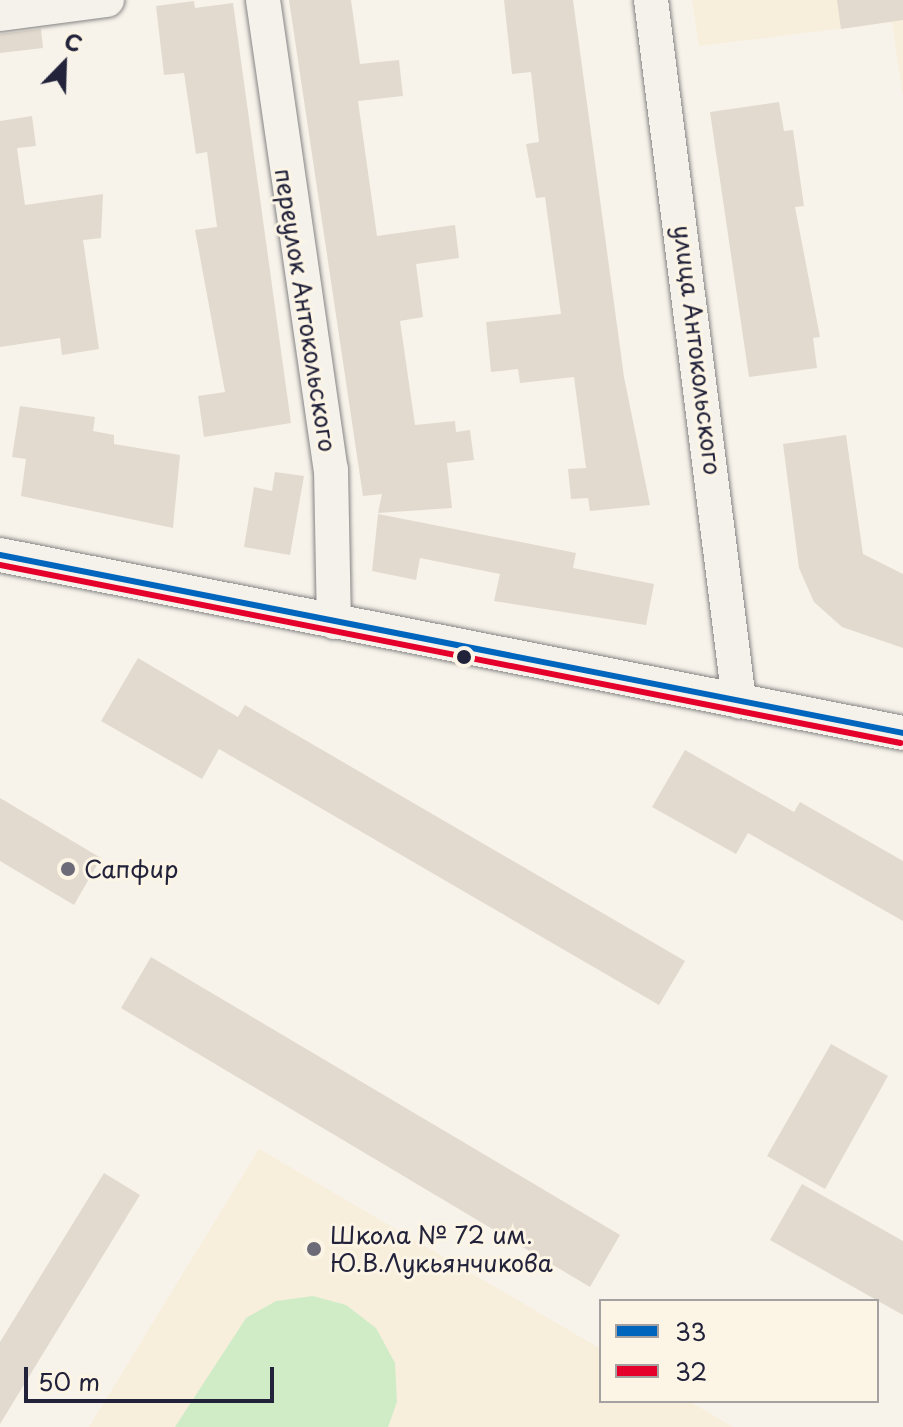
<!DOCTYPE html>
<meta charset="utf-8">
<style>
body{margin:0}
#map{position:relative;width:903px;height:1427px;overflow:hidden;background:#f7f3ea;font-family:"Playpen Sans",sans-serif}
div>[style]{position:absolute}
.built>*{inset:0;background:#f8eedc}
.green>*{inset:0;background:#cfecc7}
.building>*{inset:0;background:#e2dace}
.roads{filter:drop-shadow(0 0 2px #868485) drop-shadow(0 0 2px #868485)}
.minor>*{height:34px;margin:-17px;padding:0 17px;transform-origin:17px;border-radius:17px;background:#f5f2ec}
.bus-1>*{height:6px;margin:-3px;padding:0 3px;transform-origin:3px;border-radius:3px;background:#0065bd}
.bus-2>*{height:6px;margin:-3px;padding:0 3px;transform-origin:3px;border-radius:3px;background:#e4002b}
.dots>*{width:22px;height:22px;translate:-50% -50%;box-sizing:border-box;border:4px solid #fcf5e5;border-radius:50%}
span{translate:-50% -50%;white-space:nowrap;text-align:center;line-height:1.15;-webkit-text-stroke:6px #fcf5e5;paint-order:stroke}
.street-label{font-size:24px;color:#22223b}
.poi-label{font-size:24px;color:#22223b}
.left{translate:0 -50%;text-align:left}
.legend{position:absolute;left:599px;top:1299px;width:280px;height:104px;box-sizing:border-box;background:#fcf5e5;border:2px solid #a5a1a1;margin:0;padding:10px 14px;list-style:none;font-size:24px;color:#22223b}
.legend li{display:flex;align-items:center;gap:16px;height:40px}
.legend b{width:40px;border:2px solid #a5a1a1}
.north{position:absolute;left:24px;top:24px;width:80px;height:80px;-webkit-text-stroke:6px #fcf5e5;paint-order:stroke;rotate:23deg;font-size:22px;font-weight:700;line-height:32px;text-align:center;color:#22223b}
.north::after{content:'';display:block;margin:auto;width:28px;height:36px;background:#22223b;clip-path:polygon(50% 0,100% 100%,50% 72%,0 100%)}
.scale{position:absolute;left:24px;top:1367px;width:250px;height:36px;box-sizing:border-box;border:4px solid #22223b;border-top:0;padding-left:10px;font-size:24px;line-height:28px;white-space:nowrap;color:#22223b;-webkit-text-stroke:6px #fcf5e5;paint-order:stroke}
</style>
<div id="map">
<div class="built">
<i style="clip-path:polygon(692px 0,903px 0,903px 96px,892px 22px,699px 46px)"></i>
<i style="clip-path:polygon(259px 1149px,601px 1349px,601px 1401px,689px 1401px,733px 1427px,89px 1427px)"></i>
</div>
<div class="green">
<i style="clip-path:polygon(313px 1296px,346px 1305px,376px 1328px,395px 1363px,397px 1402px,388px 1427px,175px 1427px,246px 1318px,276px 1301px)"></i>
</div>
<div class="building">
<i style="clip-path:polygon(289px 0,351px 0,360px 64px,399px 60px,403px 96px,358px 101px,377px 236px,455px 225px,459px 258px,416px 264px,423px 317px,400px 321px,415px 425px,455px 421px,456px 432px,470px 430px,474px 460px,447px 463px,452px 508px,378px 513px,382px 494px,363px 496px)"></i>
<i style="clip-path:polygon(504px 0,573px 0,624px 377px,650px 505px,590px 511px,588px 498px,571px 499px,568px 469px,586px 468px,574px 377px,520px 383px,518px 369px,491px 372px,486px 322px,561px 314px,545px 197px,536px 198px,526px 144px,539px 142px,531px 72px,512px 74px)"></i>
<i style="clip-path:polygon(837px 0,903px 0,903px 20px,841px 29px)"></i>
<i style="clip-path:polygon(194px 1px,195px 8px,233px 3px,291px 423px,204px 437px,198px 396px,225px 392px,195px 230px,217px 227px,207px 152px,196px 154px,184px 73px,164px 75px,156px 6px)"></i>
<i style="clip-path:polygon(41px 29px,43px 48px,0 53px,0 34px)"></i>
<i style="clip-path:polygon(779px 102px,784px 131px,793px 130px,804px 206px,795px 207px,820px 337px,813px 338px,817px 368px,749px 377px,710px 112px)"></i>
<i style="clip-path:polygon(32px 116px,36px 146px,17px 148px,25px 205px,103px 194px,101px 238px,83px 240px,99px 349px,62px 355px,60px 338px,0 347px,0 121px)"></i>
<i style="clip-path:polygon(20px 406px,95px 417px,93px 431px,114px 435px,114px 444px,180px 455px,173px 528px,21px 496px,26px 459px,12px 457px)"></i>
<i style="clip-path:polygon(846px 435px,863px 554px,903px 574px,903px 648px,842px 627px,814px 602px,799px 568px,783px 444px)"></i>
<i style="clip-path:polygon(275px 472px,304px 476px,290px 555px,244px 547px,254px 487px,272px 491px)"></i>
<i style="clip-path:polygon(378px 514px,576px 553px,573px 568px,654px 584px,646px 625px,494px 601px,500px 574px,420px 558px,416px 580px,372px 571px)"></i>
<i style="clip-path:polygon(138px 658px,238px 717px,245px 705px,685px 961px,659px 1005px,219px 749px,202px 779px,101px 721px)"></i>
<i style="clip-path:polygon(685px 750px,794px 812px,800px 802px,903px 861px,903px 921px,748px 833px,736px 854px,652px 807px)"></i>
<i style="clip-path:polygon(0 798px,101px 858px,74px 905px,0 861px)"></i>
<i style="clip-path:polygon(151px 957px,620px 1235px,590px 1287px,121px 1008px)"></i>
<i style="clip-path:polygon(831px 1044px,888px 1076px,825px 1189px,767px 1156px)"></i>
<i style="clip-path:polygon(104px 1173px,140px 1195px,0 1424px,0 1342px)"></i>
<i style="clip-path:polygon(802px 1184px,903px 1241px,903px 1315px,770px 1240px)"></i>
</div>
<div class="roads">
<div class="minor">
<i style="left:263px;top:0;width:474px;rotate:81.8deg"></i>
<i style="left:331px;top:469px;width:153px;rotate:88.9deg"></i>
<i style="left:651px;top:0;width:707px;rotate:82.84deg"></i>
<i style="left:0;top:14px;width:108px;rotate:-7.5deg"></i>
<i style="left:0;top:555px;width:920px;rotate:11.15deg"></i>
</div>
</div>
<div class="bus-1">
<i style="left:0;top:555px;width:920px;rotate:11.15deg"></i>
</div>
<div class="bus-2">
<i style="left:0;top:565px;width:918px;rotate:11.18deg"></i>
</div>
<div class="dots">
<i style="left:464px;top:657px;background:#22223b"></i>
<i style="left:68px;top:869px;background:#6d6b78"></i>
<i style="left:314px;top:1249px;background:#6d6b78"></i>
</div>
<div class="street-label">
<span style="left:306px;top:310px;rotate:81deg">переулок Антокольского</span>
<span style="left:698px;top:350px;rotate:83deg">улица Антокольского</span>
</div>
<div class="poi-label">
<span class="left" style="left:84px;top:869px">Сапфир</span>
<span class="left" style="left:330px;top:1249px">Школа № 72 им.<br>Ю.В.Лукьянчикова</span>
</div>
<ul class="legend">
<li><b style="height:10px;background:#0065bd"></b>33</li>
<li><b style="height:10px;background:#e4002b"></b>32</li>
</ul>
<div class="north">С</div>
<div class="scale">50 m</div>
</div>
